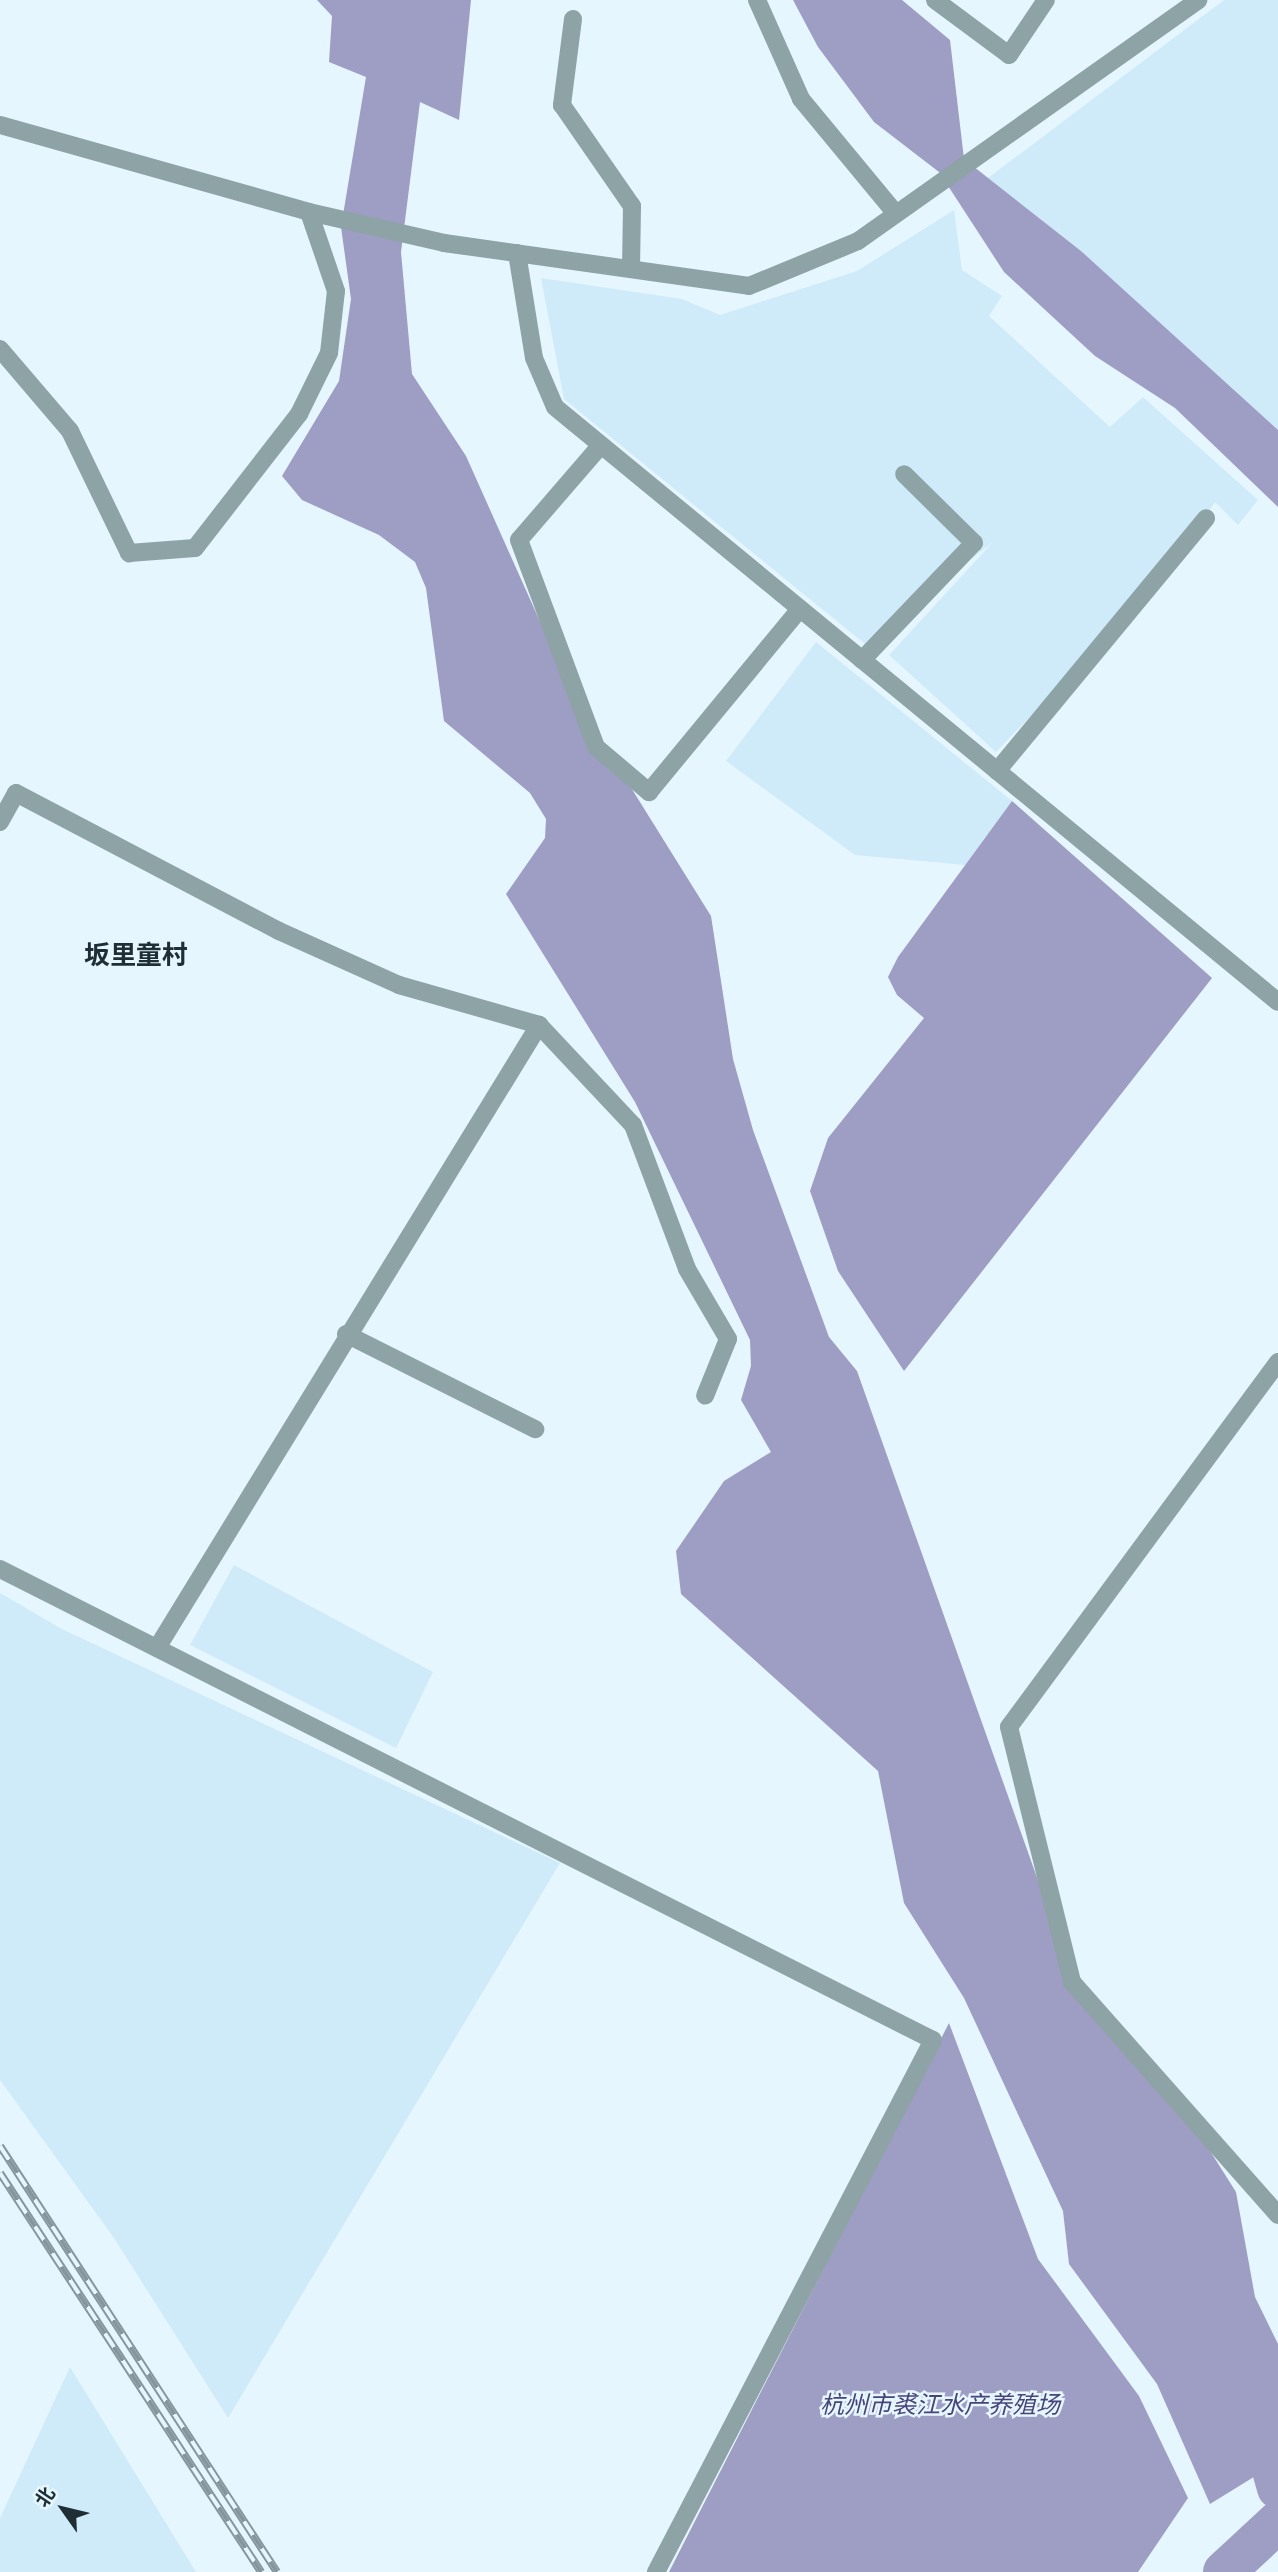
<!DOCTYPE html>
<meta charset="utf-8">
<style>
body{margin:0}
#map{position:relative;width:1278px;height:2572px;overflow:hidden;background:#e6f6fe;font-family:"Varela Round","Noto Sans SC",sans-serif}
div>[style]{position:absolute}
.built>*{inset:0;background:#cfebfa}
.water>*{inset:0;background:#9e9dc4}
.river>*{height:42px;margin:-21px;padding:0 21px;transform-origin:21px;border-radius:21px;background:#9e9dc4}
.minor>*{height:18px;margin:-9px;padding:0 9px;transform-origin:9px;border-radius:9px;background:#8da3a5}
.rail>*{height:8px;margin-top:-4px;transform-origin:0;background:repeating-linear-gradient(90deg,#e6f6fe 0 16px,#86969d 0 32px);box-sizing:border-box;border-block:2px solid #86969d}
span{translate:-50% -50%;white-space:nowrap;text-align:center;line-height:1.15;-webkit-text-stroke:5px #e6f6fe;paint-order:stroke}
.water-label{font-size:24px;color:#484479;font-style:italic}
.quarter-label{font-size:26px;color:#1f2e35;font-weight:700}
.north{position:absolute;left:28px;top:2474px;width:70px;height:70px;-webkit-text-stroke:5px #e6f6fe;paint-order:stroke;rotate:304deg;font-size:19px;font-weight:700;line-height:28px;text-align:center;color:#1f2e35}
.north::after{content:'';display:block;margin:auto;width:24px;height:32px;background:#1f2e35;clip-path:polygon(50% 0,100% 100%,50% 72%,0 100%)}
</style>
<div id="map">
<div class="built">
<i style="clip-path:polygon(1224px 0,1278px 0,1278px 430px,1081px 251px,988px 178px)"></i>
<i style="clip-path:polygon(954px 210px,962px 270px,1002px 296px,989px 316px,1110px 427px,1143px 397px,1258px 500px,1238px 525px,1215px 502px,1160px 581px,996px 752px,889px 655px,993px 542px,865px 644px,564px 399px,541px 278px,682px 299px,720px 315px,857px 271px)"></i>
<i style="clip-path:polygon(816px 642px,1012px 801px,965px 865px,855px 855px,726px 761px)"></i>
<i style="clip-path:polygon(234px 1565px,433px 1672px,396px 1748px,190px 1645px)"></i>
<i style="clip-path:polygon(0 1593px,62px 1629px,560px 1863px,228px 2418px,114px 2238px,0 2080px)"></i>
<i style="clip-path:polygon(70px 2367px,196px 2572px,0 2572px,0 2518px)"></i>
</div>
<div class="water">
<i style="clip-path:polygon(317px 0,471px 0,459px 120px,420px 102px,401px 252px,412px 374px,466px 456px,572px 693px,711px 916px,733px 1059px,753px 1130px,829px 1337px,857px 1371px,1040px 1886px,1058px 1954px,1200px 2135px,1236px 2192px,1255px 2297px,1278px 2344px,1278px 2462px,1210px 2504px,1157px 2384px,1069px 2264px,1063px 2211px,964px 1998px,904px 1903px,878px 1771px,681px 1594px,676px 1551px,724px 1481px,771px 1452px,741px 1400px,751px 1366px,750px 1340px,635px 1102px,506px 894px,545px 838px,546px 819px,530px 793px,444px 721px,426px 588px,415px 562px,379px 535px,302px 500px,282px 476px,339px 381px,351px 299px,341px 227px,366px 77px,329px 62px,332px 16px)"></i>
<i style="clip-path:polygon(793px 0,902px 0,950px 40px,964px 159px,1081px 251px,1278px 430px,1278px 507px,1175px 408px,1095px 356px,1004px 272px,939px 172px,874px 122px,818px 47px)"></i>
<i style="clip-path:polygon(1012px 801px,1212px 978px,904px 1371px,838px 1271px,810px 1191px,828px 1138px,924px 1018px,897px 995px,888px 977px,898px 957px)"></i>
<i style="clip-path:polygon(949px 2023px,1038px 2259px,1139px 2396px,1188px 2498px,1138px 2572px,669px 2572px)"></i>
</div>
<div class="river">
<i style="left:1265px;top:2442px;width:48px;rotate:74.2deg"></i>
<i style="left:1224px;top:2572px;width:74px;rotate:-42.8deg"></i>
</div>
<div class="minor">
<i style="left:757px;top:0;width:108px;rotate:66deg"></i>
<i style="left:801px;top:99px;width:149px;rotate:50.4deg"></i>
<i style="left:935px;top:0;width:92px;rotate:36.6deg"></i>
<i style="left:1009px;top:55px;width:66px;rotate:-56.1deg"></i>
<i style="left:573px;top:19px;width:87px;rotate:97.3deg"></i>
<i style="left:562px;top:105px;width:123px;rotate:55.3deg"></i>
<i style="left:632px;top:206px;width:63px;rotate:90.9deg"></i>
<i style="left:0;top:125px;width:321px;rotate:15.7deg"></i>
<i style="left:309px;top:212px;width:139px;rotate:12.9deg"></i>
<i style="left:444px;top:243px;width:308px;rotate:8deg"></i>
<i style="left:749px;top:286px;width:118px;rotate:-22.4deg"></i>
<i style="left:858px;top:241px;width:417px;rotate:-35.3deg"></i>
<i style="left:517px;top:253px;width:106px;rotate:80.8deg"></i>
<i style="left:534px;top:358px;width:53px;rotate:66.8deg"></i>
<i style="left:555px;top:407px;width:936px;rotate:39.45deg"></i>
<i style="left:0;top:349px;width:108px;rotate:49.5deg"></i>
<i style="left:70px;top:431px;width:136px;rotate:64.2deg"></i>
<i style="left:129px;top:553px;width:66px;rotate:-4.3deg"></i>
<i style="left:195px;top:548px;width:170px;rotate:-52.2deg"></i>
<i style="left:299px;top:414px;width:68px;rotate:-63.8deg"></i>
<i style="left:329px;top:353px;width:62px;rotate:-83.6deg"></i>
<i style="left:336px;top:291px;width:83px;rotate:-108.9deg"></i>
<i style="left:601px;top:445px;width:125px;rotate:130.8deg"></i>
<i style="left:519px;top:540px;width:221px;rotate:69.6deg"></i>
<i style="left:596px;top:747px;width:70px;rotate:40.3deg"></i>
<i style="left:649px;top:792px;width:237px;rotate:-50.5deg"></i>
<i style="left:862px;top:660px;width:162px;rotate:-46.3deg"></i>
<i style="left:974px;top:543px;width:98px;rotate:-135.4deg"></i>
<i style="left:997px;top:771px;width:328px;rotate:-50.4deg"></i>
<i style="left:0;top:822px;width:33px;rotate:-61deg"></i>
<i style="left:16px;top:793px;width:297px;rotate:27.7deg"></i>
<i style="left:279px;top:931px;width:132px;rotate:24.2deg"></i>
<i style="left:399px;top:985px;width:146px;rotate:15.9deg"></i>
<i style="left:539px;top:1025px;width:137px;rotate:46.8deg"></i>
<i style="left:633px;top:1125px;width:154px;rotate:69.4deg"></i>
<i style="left:687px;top:1269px;width:81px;rotate:59.6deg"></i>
<i style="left:728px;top:1339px;width:61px;rotate:112deg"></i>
<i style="left:346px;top:1334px;width:212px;rotate:26.7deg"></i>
<i style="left:1278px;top:1362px;width:453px;rotate:126.4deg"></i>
<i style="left:1009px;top:1727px;width:263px;rotate:76.1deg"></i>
<i style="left:1072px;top:1982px;width:311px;rotate:48.5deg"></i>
<i style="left:0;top:1569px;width:1045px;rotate:26.79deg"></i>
<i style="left:933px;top:2040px;width:600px;rotate:117.5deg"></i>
<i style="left:157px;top:1648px;width:731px;rotate:-58.48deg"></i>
</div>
<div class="rail">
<i style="left:0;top:2146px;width:508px;rotate:56.97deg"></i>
<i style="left:0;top:2173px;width:477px;rotate:56.8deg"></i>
</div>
<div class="water-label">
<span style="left:940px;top:2406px">杭州市裘江水产养殖场</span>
</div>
<div class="quarter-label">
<span style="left:136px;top:956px">坂里童村</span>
</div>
<div class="north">北</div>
</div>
